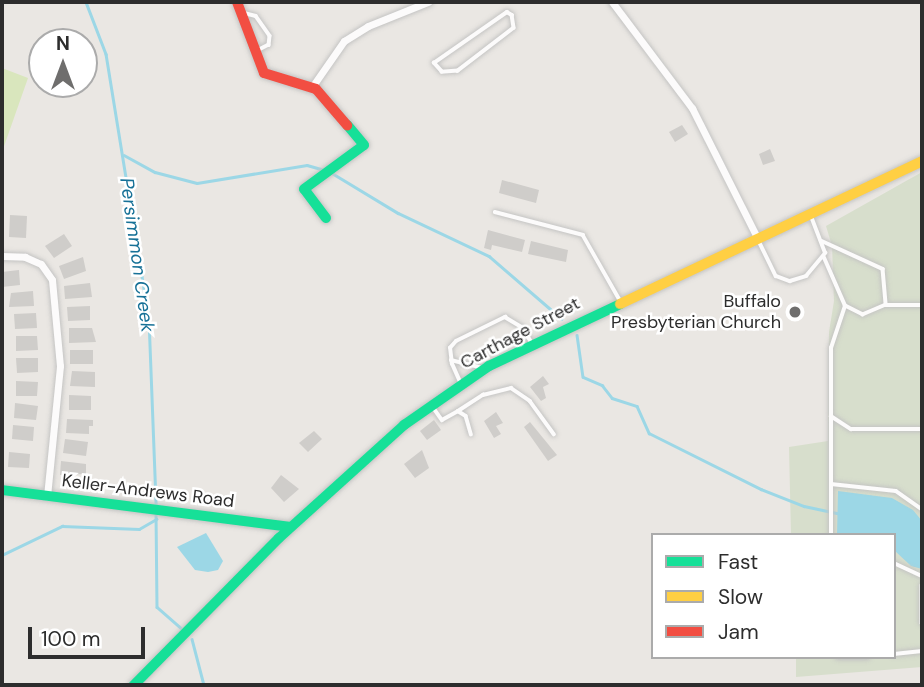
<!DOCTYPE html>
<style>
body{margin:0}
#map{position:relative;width:924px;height:687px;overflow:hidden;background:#eae7e3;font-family:"DM Sans",sans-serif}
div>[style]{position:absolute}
.cemetery>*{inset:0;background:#d7decc}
.pitch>*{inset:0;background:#d9e6bd}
.water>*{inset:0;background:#9cd7e6}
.stream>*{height:2.5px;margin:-1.25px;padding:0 1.25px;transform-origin:1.25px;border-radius:1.25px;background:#9cd7e6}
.building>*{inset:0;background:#cfcdca}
.roads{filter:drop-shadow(0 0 2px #c4c4c3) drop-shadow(0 0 2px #c4c4c3)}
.lane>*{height:3.5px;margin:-1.75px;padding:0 1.75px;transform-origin:1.75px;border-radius:1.75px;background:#fcfbfb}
.street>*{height:7px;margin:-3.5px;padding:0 3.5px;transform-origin:3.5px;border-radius:3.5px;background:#fcfbfb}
.fast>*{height:10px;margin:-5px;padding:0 5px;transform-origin:5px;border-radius:5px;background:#16e098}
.slow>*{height:10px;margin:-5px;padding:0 5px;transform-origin:5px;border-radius:5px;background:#ffcf43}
.jam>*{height:10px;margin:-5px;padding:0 5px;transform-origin:5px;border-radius:5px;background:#f24e42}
.dots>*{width:19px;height:19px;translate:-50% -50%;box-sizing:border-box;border:4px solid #fff;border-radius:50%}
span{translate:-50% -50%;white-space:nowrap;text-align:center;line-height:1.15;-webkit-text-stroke:5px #fff;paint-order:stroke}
.poi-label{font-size:18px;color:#2d2d2d}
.right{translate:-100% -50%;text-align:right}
.street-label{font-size:18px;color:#2d2d2d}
.water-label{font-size:19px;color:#177197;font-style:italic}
.frame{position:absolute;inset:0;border:4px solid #2d2d2d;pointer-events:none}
.legend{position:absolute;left:651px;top:533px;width:245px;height:126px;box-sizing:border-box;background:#fff;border:2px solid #ababab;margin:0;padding:9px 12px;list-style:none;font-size:21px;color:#2d2d2d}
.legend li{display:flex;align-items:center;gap:14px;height:35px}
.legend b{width:35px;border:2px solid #ababab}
.north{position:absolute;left:28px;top:28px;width:70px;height:70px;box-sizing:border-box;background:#fff;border:2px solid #ababab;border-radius:50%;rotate:0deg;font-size:19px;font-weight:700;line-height:28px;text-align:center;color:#2d2d2d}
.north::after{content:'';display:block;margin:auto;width:24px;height:32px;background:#6f6e6d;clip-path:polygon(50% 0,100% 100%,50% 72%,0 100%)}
.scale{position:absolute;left:28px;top:627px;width:117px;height:32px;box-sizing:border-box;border:4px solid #2d2d2d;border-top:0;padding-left:9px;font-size:21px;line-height:24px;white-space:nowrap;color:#2d2d2d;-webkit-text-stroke:5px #fff;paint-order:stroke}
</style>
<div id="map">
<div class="cemetery">
<i style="clip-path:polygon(922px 172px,922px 667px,796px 677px,796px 657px,894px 657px,894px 535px,791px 535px,789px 447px,828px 441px,829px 332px,834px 301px,832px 246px,826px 226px)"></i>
</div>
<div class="pitch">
<i style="clip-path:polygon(2px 68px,28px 78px,2px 152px)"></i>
</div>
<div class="water">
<i style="clip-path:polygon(838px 491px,892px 498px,913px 510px,922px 521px,922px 569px,911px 566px,894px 550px,894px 535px,837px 535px)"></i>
<i style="clip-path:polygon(206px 533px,223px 561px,218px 570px,208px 572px,195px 570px,177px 547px)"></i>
</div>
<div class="stream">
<i style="left:86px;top:2px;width:56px;rotate:69deg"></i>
<i style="left:106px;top:54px;width:268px;rotate:80.8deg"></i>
<i style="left:149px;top:319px;width:186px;rotate:87.8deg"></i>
<i style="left:124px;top:155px;width:35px;rotate:29deg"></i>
<i style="left:155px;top:172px;width:43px;rotate:14.7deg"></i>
<i style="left:197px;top:183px;width:111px;rotate:-9.3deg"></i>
<i style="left:307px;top:165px;width:15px;rotate:16deg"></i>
<i style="left:332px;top:173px;width:77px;rotate:31.2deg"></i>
<i style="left:398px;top:213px;width:101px;rotate:25.3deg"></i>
<i style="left:489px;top:256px;width:96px;rotate:40.8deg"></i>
<i style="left:577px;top:335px;width:42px;rotate:81.9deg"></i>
<i style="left:583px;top:377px;width:21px;rotate:23deg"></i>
<i style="left:602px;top:385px;width:16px;rotate:52deg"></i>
<i style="left:612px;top:398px;width:26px;rotate:18deg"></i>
<i style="left:637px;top:406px;width:30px;rotate:66deg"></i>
<i style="left:649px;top:433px;width:125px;rotate:26.6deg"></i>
<i style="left:761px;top:489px;width:46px;rotate:21.6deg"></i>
<i style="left:804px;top:506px;width:34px;rotate:12deg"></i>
<i style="left:156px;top:512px;width:95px;rotate:89.4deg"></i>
<i style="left:157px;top:607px;width:32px;rotate:41deg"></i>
<i style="left:2px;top:555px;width:67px;rotate:-25.8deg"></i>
<i style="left:62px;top:526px;width:77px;rotate:2.2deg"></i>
<i style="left:139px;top:529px;width:20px;rotate:-30deg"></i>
<i style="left:192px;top:639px;width:48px;rotate:75.4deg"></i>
</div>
<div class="building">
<i style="clip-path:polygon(682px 125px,688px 134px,675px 142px,669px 132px)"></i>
<i style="clip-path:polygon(770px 149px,775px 161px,763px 165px,759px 154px)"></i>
<i style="clip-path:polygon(502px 180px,539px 190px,536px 203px,499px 193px)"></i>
<i style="clip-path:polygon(10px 215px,27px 216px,26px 238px,9px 237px)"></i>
<i style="clip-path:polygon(488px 230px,525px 240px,522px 252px,492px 245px,491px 250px,484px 248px)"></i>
<i style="clip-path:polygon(64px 234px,72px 246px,54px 258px,45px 246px)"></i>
<i style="clip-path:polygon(531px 241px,568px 250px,566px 262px,528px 254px)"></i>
<i style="clip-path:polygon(83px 257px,86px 271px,64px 279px,59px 266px)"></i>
<i style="clip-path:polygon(19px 270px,20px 285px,2px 287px,2px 272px)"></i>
<i style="clip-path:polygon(90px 283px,92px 297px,65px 299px,64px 286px)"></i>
<i style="clip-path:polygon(33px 291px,34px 306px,9px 307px,11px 293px)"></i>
<i style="clip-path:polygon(90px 306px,90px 320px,68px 321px,67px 307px)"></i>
<i style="clip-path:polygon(36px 313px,37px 328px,15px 329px,14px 314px)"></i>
<i style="clip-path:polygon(69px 328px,92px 328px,96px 342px,69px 343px)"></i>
<i style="clip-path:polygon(16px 336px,37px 336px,38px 350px,16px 351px)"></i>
<i style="clip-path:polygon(70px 350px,93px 350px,93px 364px,70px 364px)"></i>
<i style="clip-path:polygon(16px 358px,38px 358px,38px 372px,17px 373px)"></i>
<i style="clip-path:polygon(72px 371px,95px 372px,95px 387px,70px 386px)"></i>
<i style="clip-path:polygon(543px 376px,549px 384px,543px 387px,546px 398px,541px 401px,530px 387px)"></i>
<i style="clip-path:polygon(16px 381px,38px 382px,37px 396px,16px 396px)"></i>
<i style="clip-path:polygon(69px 395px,91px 396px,91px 410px,69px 410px)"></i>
<i style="clip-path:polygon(15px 403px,38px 406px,36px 420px,14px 418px)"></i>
<i style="clip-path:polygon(496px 412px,503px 423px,496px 426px,501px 434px,494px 438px,484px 421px)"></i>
<i style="clip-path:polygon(67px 419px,93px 420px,93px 426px,89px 426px,89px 434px,66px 433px)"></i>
<i style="clip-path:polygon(434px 420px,441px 430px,427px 440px,420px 431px)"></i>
<i style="clip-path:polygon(530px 422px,557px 455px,548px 461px,524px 427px)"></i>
<i style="clip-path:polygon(13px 425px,34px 427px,33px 441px,12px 439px)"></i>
<i style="clip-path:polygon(314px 431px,322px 439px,308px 452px,299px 443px)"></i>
<i style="clip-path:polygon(65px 439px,88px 442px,86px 456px,63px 453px)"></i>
<i style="clip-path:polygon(422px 450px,429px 468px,415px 478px,404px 464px)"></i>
<i style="clip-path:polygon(9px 452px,30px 454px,29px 468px,8px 467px)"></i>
<i style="clip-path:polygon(61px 461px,86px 464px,86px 474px,60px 475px)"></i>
<i style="clip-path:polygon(281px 475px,299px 489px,284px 502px,271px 488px)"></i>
</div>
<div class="roads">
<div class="lane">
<i style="left:507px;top:12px;width:6px;rotate:31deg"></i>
<i style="left:512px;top:15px;width:13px;rotate:81deg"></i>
<i style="left:514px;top:28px;width:71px;rotate:142.5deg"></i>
<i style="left:458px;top:71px;width:16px;rotate:176deg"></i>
<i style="left:442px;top:72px;width:12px;rotate:-132deg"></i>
<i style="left:434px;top:63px;width:89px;rotate:-34.9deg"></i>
<i style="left:244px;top:13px;width:12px;rotate:14deg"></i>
<i style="left:256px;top:16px;width:24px;rotate:55deg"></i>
<i style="left:270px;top:36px;width:9px;rotate:96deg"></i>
<i style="left:269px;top:45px;width:11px;rotate:153deg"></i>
<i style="left:495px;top:212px;width:91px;rotate:14.6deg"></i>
<i style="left:583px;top:235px;width:75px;rotate:60.4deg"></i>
<i style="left:759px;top:241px;width:39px;rotate:64deg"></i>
<i style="left:776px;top:276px;width:15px;rotate:20deg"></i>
<i style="left:790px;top:281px;width:17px;rotate:-17deg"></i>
<i style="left:806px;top:276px;width:30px;rotate:-50deg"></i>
<i style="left:825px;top:253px;width:40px;rotate:-111deg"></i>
<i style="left:822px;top:241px;width:67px;rotate:24.7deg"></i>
<i style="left:883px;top:269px;width:36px;rotate:85deg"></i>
<i style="left:886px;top:305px;width:25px;rotate:157deg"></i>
<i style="left:863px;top:315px;width:20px;rotate:-153deg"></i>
<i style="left:845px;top:306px;width:52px;rotate:-113.6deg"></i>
<i style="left:886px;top:305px;width:36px"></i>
<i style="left:451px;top:360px;width:33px;rotate:14deg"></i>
<i style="left:460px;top:382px;width:20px;rotate:-114deg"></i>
<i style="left:452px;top:364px;width:16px;rotate:-97deg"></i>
<i style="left:450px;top:348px;width:9px;rotate:-49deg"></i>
<i style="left:456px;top:341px;width:55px;rotate:-26.1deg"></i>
<i style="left:505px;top:317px;width:21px;rotate:31deg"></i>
<i style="left:523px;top:328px;width:17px;rotate:59deg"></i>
<i style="left:433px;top:407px;width:16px;rotate:55deg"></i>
<i style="left:442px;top:420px;width:18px;rotate:-29deg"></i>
<i style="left:458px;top:411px;width:9px;rotate:32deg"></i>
<i style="left:466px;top:416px;width:19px;rotate:74deg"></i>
<i style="left:458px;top:411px;width:30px;rotate:-33deg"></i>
<i style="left:483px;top:395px;width:29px;rotate:-14deg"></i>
<i style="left:511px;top:388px;width:23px;rotate:34deg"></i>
<i style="left:530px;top:401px;width:41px;rotate:54deg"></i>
<i style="left:831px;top:416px;width:24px;rotate:33deg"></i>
<i style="left:851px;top:429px;width:71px"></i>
<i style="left:831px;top:484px;width:65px;rotate:6.1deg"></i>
<i style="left:896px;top:491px;width:32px;rotate:35deg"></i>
<i style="left:831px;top:535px;width:187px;rotate:-90deg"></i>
<i style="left:831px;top:348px;width:44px;rotate:-71.6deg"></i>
<i style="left:894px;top:563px;width:31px;rotate:25deg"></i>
<i style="left:922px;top:585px;width:38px;rotate:90deg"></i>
<i style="left:894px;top:654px;width:28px;rotate:-6deg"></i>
<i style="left:837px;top:657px;width:31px"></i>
</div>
<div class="street">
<i style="left:612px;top:2px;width:133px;rotate:53deg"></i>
<i style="left:692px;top:108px;width:147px;rotate:63.3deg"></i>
<i style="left:312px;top:87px;width:56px;rotate:-55.2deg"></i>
<i style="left:344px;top:41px;width:28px;rotate:-32deg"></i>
<i style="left:368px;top:26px;width:65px;rotate:-21.8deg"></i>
<i style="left:2px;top:256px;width:23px;rotate:2deg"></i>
<i style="left:25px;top:257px;width:17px;rotate:24deg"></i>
<i style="left:41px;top:264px;width:19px;rotate:55deg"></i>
<i style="left:52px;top:280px;width:86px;rotate:84.7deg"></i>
<i style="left:60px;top:366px;width:131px;rotate:95.7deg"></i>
</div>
<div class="fast">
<i style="left:326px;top:218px;width:36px;rotate:-127deg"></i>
<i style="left:304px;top:189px;width:74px;rotate:-36.3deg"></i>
<i style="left:364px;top:145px;width:26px;rotate:-130deg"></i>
<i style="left:2px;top:490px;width:290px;rotate:7.3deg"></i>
<i style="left:134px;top:685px;width:206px;rotate:-45.4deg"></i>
<i style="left:279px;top:538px;width:169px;rotate:-42.1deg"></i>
<i style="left:404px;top:425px;width:103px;rotate:-34.8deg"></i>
<i style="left:489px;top:366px;width:145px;rotate:-25.3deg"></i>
</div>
<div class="slow">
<i style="left:620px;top:304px;width:334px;rotate:-25.3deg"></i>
</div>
<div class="jam">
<i style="left:237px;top:2px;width:76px;rotate:69.2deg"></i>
<i style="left:264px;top:73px;width:54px;rotate:17.1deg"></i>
<i style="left:316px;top:89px;width:48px;rotate:49.3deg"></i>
</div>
</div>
<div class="dots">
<i style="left:795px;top:312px;background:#6f6e6d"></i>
</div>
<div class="poi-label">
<span class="right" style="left:781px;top:312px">Buffalo<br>Presbyterian Church</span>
</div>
<div class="street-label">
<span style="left:520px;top:333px;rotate:-28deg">Carthage Street</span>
<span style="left:148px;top:491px;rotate:7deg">Keller-Andrews Road</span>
</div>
<div class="water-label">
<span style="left:137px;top:255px;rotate:82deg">Persimmon Creek</span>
</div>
<div class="frame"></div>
<ul class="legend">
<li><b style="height:9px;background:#16e098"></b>Fast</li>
<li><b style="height:9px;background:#ffcf43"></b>Slow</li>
<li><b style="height:9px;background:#f24e42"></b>Jam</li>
</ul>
<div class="north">N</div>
<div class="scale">100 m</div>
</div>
